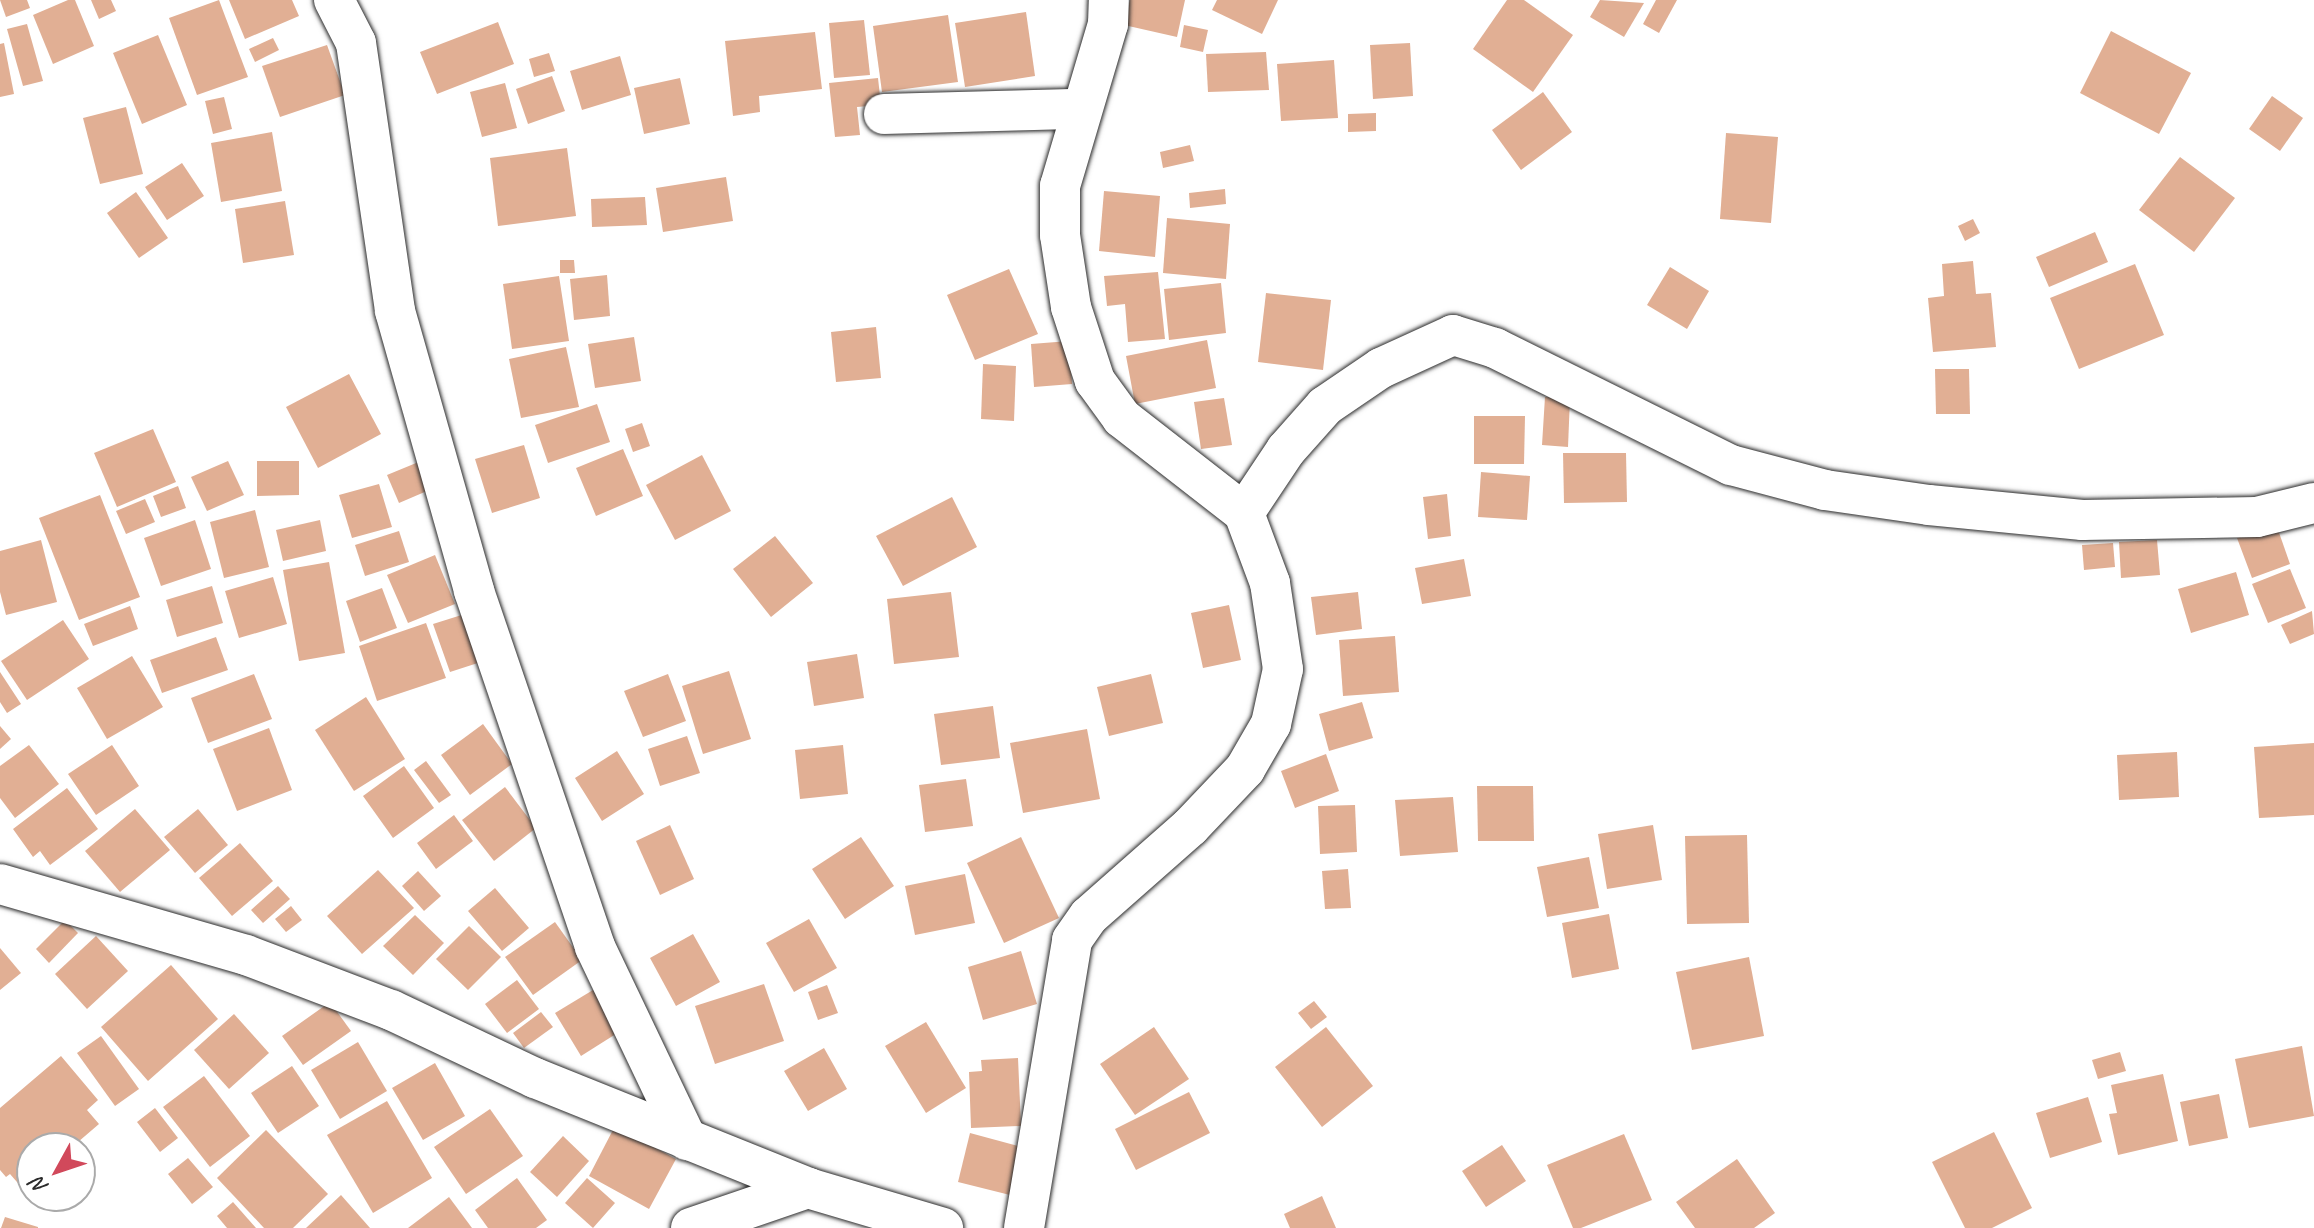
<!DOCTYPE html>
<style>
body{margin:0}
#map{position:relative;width:2314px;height:1228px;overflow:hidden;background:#fff;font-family:Caveat,sans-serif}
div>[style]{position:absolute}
.building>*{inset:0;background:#e1af94}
.roads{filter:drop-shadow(0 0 2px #2b2b2b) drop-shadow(0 0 2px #2b2b2b)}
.minor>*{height:40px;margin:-20px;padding:0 20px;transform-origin:20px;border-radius:20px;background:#fff}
span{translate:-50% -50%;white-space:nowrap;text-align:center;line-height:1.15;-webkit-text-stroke:8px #fff;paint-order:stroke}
.north{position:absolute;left:16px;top:1132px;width:80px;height:80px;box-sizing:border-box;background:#fff;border:2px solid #aaa;border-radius:50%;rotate:230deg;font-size:22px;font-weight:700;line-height:32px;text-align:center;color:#2b2b2b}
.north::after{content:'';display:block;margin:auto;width:28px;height:36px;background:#d1495b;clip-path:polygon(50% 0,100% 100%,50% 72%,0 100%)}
</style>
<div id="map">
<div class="building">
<i style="clip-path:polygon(0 0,27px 0,30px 8px,6px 17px)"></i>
<i style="clip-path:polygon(68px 0,75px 0,94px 46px,53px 64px,33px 15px)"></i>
<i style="clip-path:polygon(91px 0,111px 0,116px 11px,99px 19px)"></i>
<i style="clip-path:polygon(219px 0,248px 77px,197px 95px,169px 18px)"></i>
<i style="clip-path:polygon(229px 0,292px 0,299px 16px,245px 39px)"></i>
<i style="clip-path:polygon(1130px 0,1185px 0,1177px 37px,1124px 25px)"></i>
<i style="clip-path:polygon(1217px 0,1278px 0,1262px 34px,1212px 10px)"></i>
<i style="clip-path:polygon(1507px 0,1524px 0,1573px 35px,1533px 92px,1473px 49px)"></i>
<i style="clip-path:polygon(1600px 0,1644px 3px,1624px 37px,1590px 17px)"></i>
<i style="clip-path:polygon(1656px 0,1677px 0,1659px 33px,1643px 24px)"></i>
<i style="clip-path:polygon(1026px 12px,1035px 76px,965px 87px,955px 23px)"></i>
<i style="clip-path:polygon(948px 15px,958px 82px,882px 92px,873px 26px)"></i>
<i style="clip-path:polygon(864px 20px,870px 75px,834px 78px,829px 23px)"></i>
<i style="clip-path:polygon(498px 22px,514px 64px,437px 94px,420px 52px)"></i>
<i style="clip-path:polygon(27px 24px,43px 81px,23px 86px,7px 29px)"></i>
<i style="clip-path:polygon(1184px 25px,1208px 30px,1203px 52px,1180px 47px)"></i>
<i style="clip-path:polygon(2111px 31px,2191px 73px,2159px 134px,2080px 93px)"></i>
<i style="clip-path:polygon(815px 32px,822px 89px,759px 96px,760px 112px,733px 116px,725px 41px)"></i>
<i style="clip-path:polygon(158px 35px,187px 105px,142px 124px,113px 53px)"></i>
<i style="clip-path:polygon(273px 38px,279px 50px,255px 62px,249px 49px)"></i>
<i style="clip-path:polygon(4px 43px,14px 94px,0 97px,0 44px)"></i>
<i style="clip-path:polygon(1410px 43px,1413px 96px,1373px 99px,1370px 45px)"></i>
<i style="clip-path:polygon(327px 45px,345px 95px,280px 117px,262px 66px)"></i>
<i style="clip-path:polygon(1266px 52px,1269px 90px,1208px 92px,1206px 54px)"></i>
<i style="clip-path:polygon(549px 53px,555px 71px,534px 77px,529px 59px)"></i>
<i style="clip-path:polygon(620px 56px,631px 95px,582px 110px,570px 71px)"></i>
<i style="clip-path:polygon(1334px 60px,1338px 118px,1281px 121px,1277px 64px)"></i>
<i style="clip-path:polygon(552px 76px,565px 111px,528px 124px,516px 89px)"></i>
<i style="clip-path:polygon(680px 78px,690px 124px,644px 134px,634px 88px)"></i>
<i style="clip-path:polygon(878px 78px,881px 105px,857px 107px,860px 135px,835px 137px,829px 83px)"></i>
<i style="clip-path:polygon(505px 83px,517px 128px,482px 137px,470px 92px)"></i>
<i style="clip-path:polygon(1543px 92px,1572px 132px,1521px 170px,1492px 130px)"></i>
<i style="clip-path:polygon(2272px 96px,2303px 118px,2280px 151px,2249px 129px)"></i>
<i style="clip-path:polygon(224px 97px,232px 129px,213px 134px,205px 101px)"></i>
<i style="clip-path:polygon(126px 107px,143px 174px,100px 184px,83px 118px)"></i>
<i style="clip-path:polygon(1376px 113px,1376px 131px,1348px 132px,1348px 114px)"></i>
<i style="clip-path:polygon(272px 132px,282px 191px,221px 202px,211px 143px)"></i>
<i style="clip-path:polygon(1726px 133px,1778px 137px,1771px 223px,1720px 219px)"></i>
<i style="clip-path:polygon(1190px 145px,1194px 161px,1163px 168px,1160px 152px)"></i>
<i style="clip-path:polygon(567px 148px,576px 216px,498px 226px,490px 158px)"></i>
<i style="clip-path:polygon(2180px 157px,2235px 198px,2194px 252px,2139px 210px)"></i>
<i style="clip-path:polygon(182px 163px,204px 196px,167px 220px,145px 187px)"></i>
<i style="clip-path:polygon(726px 177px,733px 221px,663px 232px,656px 188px)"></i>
<i style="clip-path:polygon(1225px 189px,1226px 204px,1190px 208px,1189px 193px)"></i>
<i style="clip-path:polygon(1104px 191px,1160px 196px,1155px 257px,1099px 251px)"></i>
<i style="clip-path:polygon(136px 192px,168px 238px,139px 258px,107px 213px)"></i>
<i style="clip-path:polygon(645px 197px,647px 225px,592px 227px,591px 199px)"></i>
<i style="clip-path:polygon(285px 201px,294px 255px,243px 263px,235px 209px)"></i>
<i style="clip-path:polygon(1167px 218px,1230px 224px,1226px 279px,1163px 273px)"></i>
<i style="clip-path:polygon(1973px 219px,1980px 233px,1965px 241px,1958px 226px)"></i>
<i style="clip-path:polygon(2095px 232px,2108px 262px,2049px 287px,2036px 257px)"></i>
<i style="clip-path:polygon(560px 260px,574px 260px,575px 273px,560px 273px)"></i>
<i style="clip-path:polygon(1973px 261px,1976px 294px,1991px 293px,1996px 347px,1933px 352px,1928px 298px,1944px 296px,1942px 264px)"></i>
<i style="clip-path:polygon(2135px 264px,2164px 335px,2079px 369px,2050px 298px)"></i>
<i style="clip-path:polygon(1670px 267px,1709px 291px,1687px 329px,1647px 305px)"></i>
<i style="clip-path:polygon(1009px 269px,1038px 334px,975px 360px,947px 295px)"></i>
<i style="clip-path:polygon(1158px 272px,1165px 339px,1128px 342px,1125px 304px,1107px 306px,1104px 276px)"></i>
<i style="clip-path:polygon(607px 275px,610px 316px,574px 320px,570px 279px)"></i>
<i style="clip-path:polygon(559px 276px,569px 341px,512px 349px,503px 284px)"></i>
<i style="clip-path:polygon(1221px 283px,1226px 333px,1169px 340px,1164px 289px)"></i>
<i style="clip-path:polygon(1266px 293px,1331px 300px,1323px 370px,1258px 362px)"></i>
<i style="clip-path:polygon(876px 327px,881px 378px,836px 382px,831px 332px)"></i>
<i style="clip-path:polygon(634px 337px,641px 381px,595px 388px,588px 344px)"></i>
<i style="clip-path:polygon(1207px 340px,1216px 388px,1135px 404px,1126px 356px)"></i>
<i style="clip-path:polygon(1069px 341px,1072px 384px,1034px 387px,1031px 344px)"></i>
<i style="clip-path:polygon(566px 347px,579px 407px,521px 418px,509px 359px)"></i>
<i style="clip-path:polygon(983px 364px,1016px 366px,1014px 421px,981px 419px)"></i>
<i style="clip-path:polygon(1935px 369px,1969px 369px,1970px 414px,1936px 414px)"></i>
<i style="clip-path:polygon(349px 374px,381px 434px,318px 468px,286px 407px)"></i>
<i style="clip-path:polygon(1545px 397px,1570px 398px,1568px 447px,1542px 445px)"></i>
<i style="clip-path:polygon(1224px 398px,1232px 445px,1201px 449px,1194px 402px)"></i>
<i style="clip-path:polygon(597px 404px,610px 442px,548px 463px,535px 425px)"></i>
<i style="clip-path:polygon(1474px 416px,1525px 416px,1524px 464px,1474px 464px)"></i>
<i style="clip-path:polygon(642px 423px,650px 446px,633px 452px,625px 429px)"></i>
<i style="clip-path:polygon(153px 429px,176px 482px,117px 507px,94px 453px)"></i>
<i style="clip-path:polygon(524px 445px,540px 498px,492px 513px,475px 459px)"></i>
<i style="clip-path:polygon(623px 449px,643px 496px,596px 516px,576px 468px)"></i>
<i style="clip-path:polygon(1563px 453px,1626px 453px,1627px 502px,1564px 503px)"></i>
<i style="clip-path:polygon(702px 455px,731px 511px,675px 540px,646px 485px)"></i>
<i style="clip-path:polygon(228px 461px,244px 495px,207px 511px,191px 477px)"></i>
<i style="clip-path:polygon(257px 461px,299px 461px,299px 495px,257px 496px)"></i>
<i style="clip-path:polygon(421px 461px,434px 488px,399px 503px,387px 475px)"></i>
<i style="clip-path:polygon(1481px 472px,1530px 476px,1527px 520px,1478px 517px)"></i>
<i style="clip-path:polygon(379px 484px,392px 527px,352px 538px,339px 495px)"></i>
<i style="clip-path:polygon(178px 486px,186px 508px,161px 517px,153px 496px)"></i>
<i style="clip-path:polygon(1447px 494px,1451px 536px,1428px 539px,1423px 497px)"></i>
<i style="clip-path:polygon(100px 495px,140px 597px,79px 620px,39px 518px)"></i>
<i style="clip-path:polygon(952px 497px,977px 547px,903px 586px,876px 536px)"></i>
<i style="clip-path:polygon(145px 499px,155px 522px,126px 534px,116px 511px)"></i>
<i style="clip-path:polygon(255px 510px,269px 567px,224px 578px,210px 522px)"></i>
<i style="clip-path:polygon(195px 520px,211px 569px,161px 586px,144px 538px)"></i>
<i style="clip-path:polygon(320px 520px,326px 551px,283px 561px,276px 530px)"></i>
<i style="clip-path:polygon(2276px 524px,2290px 564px,2252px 578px,2237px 538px)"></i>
<i style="clip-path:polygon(399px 531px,409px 562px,365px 576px,355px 545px)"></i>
<i style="clip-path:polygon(775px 536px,813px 583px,771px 617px,733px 569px)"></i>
<i style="clip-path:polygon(41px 540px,57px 602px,6px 615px,0 592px,0 551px)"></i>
<i style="clip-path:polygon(2157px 540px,2160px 575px,2121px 578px,2119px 542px)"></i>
<i style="clip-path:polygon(2113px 543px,2115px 567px,2084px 570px,2082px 545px)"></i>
<i style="clip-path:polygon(435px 555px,455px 604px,408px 623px,387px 575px)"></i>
<i style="clip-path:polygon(1464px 559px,1471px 596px,1422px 604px,1415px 568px)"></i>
<i style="clip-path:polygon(329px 562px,345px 653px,299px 661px,283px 570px)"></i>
<i style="clip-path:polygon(2290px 569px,2306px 608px,2268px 623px,2252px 584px)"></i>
<i style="clip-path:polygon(2236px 572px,2249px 615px,2191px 633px,2178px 589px)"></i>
<i style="clip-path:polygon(273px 577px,287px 624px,239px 638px,225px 591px)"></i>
<i style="clip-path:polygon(212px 586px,223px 623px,177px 637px,166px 600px)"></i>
<i style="clip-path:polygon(382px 588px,397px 628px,360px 642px,346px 601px)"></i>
<i style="clip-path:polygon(951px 592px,959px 657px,894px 664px,887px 599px)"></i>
<i style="clip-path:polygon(1358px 592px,1362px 629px,1316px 635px,1311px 597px)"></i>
<i style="clip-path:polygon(1229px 605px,1241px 660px,1203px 668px,1191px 613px)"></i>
<i style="clip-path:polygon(130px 606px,138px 629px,93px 646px,84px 624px)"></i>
<i style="clip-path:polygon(2312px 611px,2314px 634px,2290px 644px,2281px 625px)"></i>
<i style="clip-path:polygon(468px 613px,484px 661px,450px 672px,433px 624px)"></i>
<i style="clip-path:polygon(63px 620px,89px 659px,27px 700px,1px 661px)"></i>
<i style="clip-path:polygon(426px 623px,446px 678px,377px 701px,359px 646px)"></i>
<i style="clip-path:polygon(1395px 636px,1399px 692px,1343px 696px,1339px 640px)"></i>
<i style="clip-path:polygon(216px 637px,228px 670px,162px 693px,150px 660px)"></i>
<i style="clip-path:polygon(857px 654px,864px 698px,814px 706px,807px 662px)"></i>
<i style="clip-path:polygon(132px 656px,163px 707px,107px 739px,77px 688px)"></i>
<i style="clip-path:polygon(729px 671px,751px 739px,703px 754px,682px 686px)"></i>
<i style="clip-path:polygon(0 672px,21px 704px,7px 713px,0 702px)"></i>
<i style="clip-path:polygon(254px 674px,272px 719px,208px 743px,191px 698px)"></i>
<i style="clip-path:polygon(668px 674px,686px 721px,643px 737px,624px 691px)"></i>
<i style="clip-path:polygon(1151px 674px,1163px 723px,1109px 736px,1097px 687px)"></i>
<i style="clip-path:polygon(366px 697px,405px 759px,354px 791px,315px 730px)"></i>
<i style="clip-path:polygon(1362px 702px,1373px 738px,1329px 751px,1319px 714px)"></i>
<i style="clip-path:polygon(993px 706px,1000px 758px,941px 765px,934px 714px)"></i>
<i style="clip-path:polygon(483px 724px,512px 764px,470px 795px,441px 755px)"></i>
<i style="clip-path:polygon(0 726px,11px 739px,0 749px)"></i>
<i style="clip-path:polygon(269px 728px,292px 790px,237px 811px,213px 749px)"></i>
<i style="clip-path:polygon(1087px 729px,1100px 799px,1023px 813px,1010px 743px)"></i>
<i style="clip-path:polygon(687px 736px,700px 773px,660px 786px,648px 749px)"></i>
<i style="clip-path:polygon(2314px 743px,2314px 815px,2259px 818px,2254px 747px)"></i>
<i style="clip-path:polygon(29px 745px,59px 784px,15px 818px,0 798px,0 766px)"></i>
<i style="clip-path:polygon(112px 745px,139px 786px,96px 815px,68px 774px)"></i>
<i style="clip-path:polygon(843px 745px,848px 794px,800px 799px,795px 750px)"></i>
<i style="clip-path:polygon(617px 751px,644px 794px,602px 821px,575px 778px)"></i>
<i style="clip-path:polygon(2177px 752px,2179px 797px,2119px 800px,2117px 755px)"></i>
<i style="clip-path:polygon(1326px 754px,1339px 791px,1295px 808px,1281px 771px)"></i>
<i style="clip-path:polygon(426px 761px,451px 795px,439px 803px,414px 770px)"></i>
<i style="clip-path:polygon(404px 766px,434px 808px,393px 838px,363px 796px)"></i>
<i style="clip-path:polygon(966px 779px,973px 826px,925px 832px,919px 785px)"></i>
<i style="clip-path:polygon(1477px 786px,1533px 786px,1534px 841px,1478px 841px)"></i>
<i style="clip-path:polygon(505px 787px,536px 828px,494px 861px,462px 820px)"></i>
<i style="clip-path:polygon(67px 788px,98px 829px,50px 865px,40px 851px,33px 857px,13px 829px)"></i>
<i style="clip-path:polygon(1453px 797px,1458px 852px,1400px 856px,1395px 800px)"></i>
<i style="clip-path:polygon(1355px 805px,1357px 852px,1320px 854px,1318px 806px)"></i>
<i style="clip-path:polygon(135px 809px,170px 850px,120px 892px,85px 851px)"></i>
<i style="clip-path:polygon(198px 809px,228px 845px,195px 873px,164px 837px)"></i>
<i style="clip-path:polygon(454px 815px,473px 841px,436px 869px,417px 843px)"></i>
<i style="clip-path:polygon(670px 825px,694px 879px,660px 895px,636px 841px)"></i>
<i style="clip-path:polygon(1653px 825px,1662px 880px,1607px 889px,1598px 834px)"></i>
<i style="clip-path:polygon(1747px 835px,1749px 923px,1687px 924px,1685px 836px)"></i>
<i style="clip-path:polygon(861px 837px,894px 886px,845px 919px,812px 869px)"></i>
<i style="clip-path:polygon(1021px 837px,1059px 918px,1004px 943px,967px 863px)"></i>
<i style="clip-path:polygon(240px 843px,273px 881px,232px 916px,199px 878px)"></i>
<i style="clip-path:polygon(1589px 857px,1599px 908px,1547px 917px,1537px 867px)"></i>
<i style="clip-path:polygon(1348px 869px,1351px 908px,1325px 909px,1322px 871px)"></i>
<i style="clip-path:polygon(378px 870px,414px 908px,362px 954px,327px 916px)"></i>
<i style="clip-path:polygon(418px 871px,441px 896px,424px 911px,402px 886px)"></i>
<i style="clip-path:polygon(965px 874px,975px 923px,915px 935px,905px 886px)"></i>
<i style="clip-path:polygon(278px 886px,290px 899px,263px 923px,251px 910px)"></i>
<i style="clip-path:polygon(495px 888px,529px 928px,502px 951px,468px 911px)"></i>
<i style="clip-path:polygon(291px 906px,302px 920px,286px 932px,275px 919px)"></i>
<i style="clip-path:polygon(1609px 914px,1619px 969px,1572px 978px,1562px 923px)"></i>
<i style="clip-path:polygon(415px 915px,444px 943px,413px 975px,383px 946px)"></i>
<i style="clip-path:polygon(809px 919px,837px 968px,794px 992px,766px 943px)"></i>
<i style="clip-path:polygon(65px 920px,78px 933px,49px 963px,36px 949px)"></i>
<i style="clip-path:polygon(555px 922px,582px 960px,533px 995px,505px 957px)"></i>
<i style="clip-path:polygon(469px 926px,501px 957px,468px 990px,436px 959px)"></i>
<i style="clip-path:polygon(693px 934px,720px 982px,676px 1006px,650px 958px)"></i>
<i style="clip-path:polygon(96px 936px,128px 971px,87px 1009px,55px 974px)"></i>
<i style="clip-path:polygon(0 948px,21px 973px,0 990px)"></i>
<i style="clip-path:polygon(1021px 951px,1037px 1004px,983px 1020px,968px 967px)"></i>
<i style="clip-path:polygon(1749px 957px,1764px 1036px,1692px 1050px,1676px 972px)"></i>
<i style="clip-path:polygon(171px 965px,218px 1019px,148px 1081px,101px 1027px)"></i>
<i style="clip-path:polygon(517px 980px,539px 1009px,507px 1033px,485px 1004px)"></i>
<i style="clip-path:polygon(764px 984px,784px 1041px,715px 1064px,695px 1006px)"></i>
<i style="clip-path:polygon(827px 985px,838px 1013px,818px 1020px,808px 992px)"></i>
<i style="clip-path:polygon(593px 990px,619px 1032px,581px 1056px,555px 1013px)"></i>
<i style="clip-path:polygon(1314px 1001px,1327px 1017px,1311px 1029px,1298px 1013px)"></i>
<i style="clip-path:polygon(330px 1002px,351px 1031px,303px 1065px,282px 1036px)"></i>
<i style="clip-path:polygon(541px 1012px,553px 1027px,524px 1048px,513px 1033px)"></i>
<i style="clip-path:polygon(234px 1014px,269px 1053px,229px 1089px,194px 1050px)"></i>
<i style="clip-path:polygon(926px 1022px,966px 1088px,926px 1113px,885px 1046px)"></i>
<i style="clip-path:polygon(1154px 1027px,1189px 1079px,1135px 1115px,1100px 1064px)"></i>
<i style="clip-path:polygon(1326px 1027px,1373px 1086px,1322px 1127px,1275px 1067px)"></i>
<i style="clip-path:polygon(101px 1036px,139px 1089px,115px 1106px,77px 1053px)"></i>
<i style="clip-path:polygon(358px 1042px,387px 1091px,340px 1119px,311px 1070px)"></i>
<i style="clip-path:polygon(2302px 1046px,2314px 1116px,2249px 1128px,2235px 1059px)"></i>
<i style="clip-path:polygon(824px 1048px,847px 1089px,808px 1111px,784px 1071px)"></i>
<i style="clip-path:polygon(2120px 1052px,2126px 1071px,2098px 1079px,2092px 1060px)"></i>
<i style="clip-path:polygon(61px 1056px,98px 1100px,87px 1110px,99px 1124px,71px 1148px,32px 1148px,32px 1181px,23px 1189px,10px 1174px,6px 1177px,0 1170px,0 1108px)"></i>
<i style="clip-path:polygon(1018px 1058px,1021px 1126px,971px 1128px,969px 1072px,982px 1071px,981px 1060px)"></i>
<i style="clip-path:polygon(435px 1063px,465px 1116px,423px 1140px,392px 1088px)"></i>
<i style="clip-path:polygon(292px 1066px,319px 1106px,278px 1133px,251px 1093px)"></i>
<i style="clip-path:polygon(2163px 1074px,2178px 1141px,2118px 1155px,2109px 1114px,2117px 1113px,2111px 1085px)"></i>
<i style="clip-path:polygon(204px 1076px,250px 1136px,210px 1167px,163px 1107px)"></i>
<i style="clip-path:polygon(1189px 1092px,1210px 1133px,1136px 1170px,1115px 1129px)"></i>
<i style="clip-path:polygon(2219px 1094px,2228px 1138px,2189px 1146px,2180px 1102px)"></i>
<i style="clip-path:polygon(2088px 1097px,2102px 1142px,2050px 1158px,2036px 1113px)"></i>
<i style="clip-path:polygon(387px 1101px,432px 1178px,373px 1213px,327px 1135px)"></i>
<i style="clip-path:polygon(155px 1108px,178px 1138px,160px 1152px,137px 1122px)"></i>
<i style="clip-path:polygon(490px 1109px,523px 1156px,466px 1194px,434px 1147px)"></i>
<i style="clip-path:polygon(615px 1126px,676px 1159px,649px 1209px,589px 1176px)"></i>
<i style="clip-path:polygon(266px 1130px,328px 1194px,293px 1228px,264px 1228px,217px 1178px)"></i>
<i style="clip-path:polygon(1994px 1132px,2032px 1208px,1992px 1228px,1965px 1228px,1932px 1162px)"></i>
<i style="clip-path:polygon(970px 1133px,1022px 1147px,1010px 1195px,958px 1182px)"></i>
<i style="clip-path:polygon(1624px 1134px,1652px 1200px,1581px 1228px,1573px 1228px,1547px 1165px)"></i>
<i style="clip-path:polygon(563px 1136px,589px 1161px,557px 1197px,530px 1172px)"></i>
<i style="clip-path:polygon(1502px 1145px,1526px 1181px,1486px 1207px,1462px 1171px)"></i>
<i style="clip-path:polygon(188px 1158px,213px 1187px,192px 1204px,168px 1174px)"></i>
<i style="clip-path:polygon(1737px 1159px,1775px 1213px,1754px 1228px,1695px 1228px,1676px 1202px)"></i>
<i style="clip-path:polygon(517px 1178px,547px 1220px,536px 1228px,488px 1228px,475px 1210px)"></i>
<i style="clip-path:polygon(587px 1178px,615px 1203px,593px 1228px,565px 1203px)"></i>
<i style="clip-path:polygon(341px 1195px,370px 1228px,306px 1228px)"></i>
<i style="clip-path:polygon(1322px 1196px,1336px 1228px,1290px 1228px,1284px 1214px)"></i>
<i style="clip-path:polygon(449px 1197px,472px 1228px,408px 1228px)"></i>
<i style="clip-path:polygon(233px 1202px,256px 1228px,227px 1228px,217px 1216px)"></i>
<i style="clip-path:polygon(5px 1217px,38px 1227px,38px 1228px,1px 1228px)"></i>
</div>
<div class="roads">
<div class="minor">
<i style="left:334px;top:0;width:48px;rotate:62.9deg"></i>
<i style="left:356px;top:43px;width:271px;rotate:81.7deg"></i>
<i style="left:395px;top:311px;width:291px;rotate:74.2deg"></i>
<i style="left:474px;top:591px;width:376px;rotate:71.2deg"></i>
<i style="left:595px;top:947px;width:214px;rotate:64.5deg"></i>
<i style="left:884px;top:114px;width:196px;rotate:-1.5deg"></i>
<i style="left:1244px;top:513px;width:76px;rotate:-56.3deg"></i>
<i style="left:1286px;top:450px;width:59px;rotate:-48.4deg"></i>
<i style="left:1325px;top:406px;width:68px;rotate:-34.2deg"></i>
<i style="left:1381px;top:368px;width:79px;rotate:-24.6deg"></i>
<i style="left:1453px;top:335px;width:44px;rotate:17.2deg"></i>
<i style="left:1495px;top:348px;width:263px;rotate:26.4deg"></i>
<i style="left:1731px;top:465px;width:97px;rotate:14.9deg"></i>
<i style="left:1825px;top:490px;width:105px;rotate:8.2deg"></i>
<i style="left:1929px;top:505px;width:154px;rotate:5.6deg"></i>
<i style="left:2082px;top:520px;width:175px;rotate:-1deg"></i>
<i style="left:2257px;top:517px;width:59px;rotate:-13.8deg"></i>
<i style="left:0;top:884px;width:256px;rotate:16.1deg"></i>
<i style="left:246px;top:955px;width:155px;rotate:20.8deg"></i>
<i style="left:391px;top:1010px;width:159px;rotate:25.3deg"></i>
<i style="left:535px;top:1078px;width:294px;rotate:21.9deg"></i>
<i style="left:808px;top:1188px;width:141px;rotate:16.5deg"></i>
<i style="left:691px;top:1228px;width:124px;rotate:-18.9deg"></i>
<i style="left:1024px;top:1228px;width:292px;rotate:-80.5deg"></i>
<i style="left:1072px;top:940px;width:29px;rotate:-55deg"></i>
<i style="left:1089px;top:916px;width:135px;rotate:-41.4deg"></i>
<i style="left:1190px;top:827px;width:80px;rotate:-46.5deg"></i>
<i style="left:1245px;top:769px;width:52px;rotate:-60deg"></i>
<i style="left:1271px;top:724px;width:56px;rotate:-77.7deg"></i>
<i style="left:1283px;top:669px;width:87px;rotate:-98.6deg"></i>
<i style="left:1270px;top:583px;width:75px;rotate:-110.4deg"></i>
<i style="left:1244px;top:513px;width:155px;rotate:-142.1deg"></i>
<i style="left:1122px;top:418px;width:46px;rotate:-126.1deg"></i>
<i style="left:1095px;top:381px;width:78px;rotate:-108deg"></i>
<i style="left:1071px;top:307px;width:73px;rotate:-98.7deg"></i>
<i style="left:1060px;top:235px;width:49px;rotate:-90deg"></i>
<i style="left:1060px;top:186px;width:169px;rotate:-73.5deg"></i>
<i style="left:1108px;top:24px;width:24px;rotate:-88deg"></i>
</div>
</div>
<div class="north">N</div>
</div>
